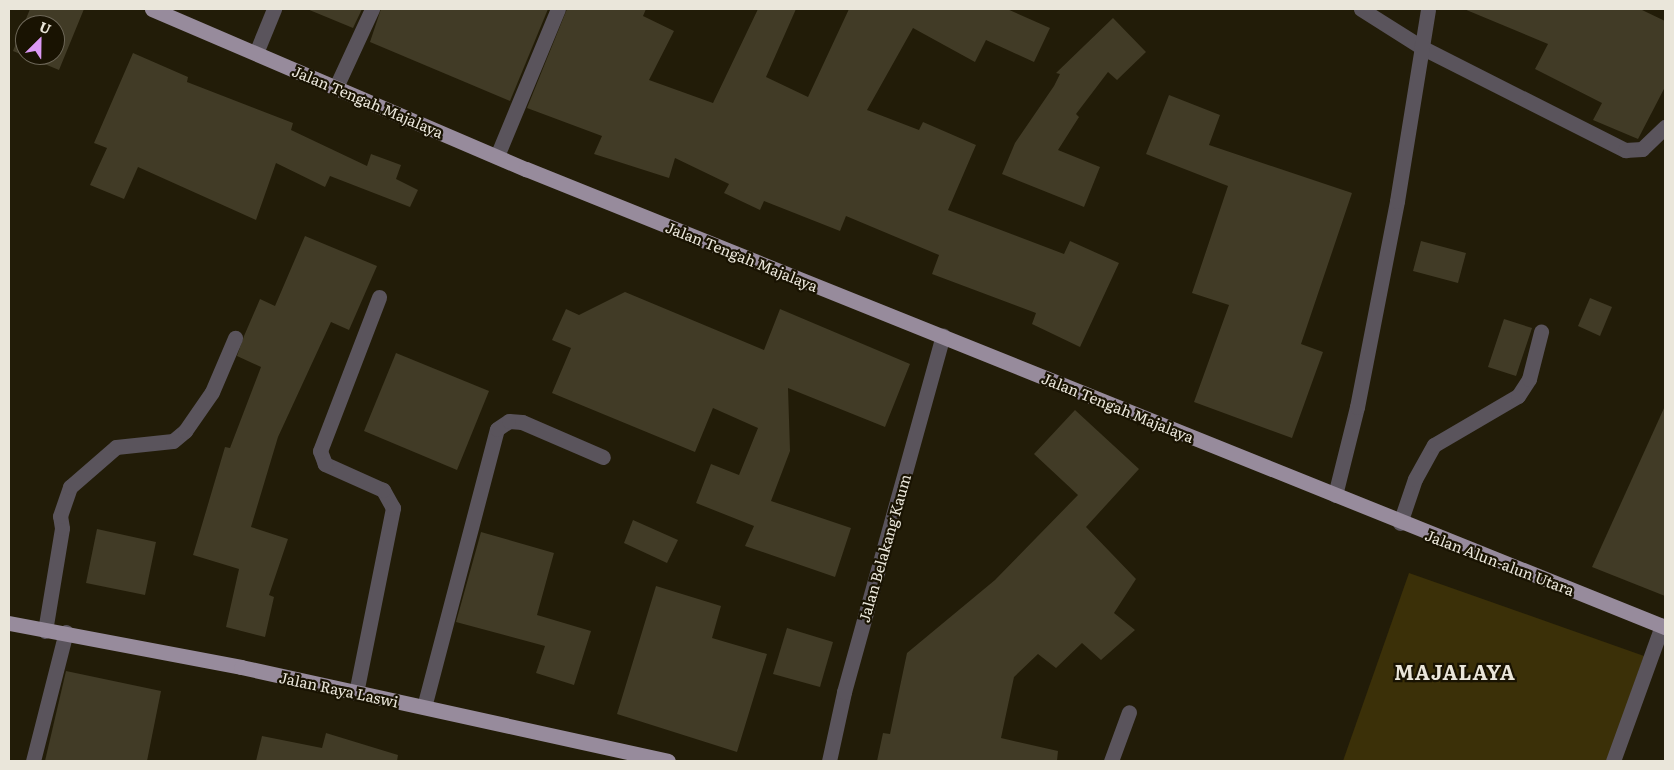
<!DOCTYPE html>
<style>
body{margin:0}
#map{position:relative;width:1674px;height:770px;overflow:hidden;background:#221c08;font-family:Literata,serif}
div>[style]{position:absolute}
.green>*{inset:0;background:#3b3008}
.building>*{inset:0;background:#413b26}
.minor>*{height:15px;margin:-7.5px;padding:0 7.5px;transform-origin:7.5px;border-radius:7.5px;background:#5a545c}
.major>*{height:15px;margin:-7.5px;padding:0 7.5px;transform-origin:7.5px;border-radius:7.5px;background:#978b9c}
span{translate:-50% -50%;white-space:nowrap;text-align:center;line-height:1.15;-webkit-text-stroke:4.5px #191302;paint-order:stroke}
.street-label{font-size:15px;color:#eae6da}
.district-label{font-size:20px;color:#eae6da;font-weight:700;letter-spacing:1px}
.frame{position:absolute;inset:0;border:10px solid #eae6da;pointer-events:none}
.north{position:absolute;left:15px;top:15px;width:50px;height:50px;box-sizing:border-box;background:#191302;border:1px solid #6d6758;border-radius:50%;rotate:23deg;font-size:14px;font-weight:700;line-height:20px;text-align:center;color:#eae6da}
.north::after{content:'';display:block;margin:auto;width:18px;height:22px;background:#dc99f5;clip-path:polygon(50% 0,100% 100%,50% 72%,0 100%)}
</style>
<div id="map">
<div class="green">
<i style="clip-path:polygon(1409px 573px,1644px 656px,1607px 761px,1343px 761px)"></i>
</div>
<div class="building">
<i style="clip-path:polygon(evenodd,30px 9px,84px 9px,59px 70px,13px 51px,30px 9px,25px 25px,55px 25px,55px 55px,25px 55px,25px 25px)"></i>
<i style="clip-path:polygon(307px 9px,362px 9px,353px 28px)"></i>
<i style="clip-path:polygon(381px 9px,548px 9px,510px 101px,370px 42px)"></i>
<i style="clip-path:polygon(567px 9px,646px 9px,643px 16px,674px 31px,649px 80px,713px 103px,758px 9px,796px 9px,766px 77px,808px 97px,849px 9px,1007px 9px,1050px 28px,1034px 62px,986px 40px,975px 62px,913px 28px,867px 110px,919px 130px,923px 122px,976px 145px,948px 210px,1064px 254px,1070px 241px,1119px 263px,1080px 347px,1032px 324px,1036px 313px,932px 274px,939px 255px,846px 216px,840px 231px,764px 201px,760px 210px,724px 193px,729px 184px,675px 158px,669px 178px,594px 154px,602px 136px,527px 108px)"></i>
<i style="clip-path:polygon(1464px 9px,1640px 9px,1665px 21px,1665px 87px,1638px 139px,1593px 120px,1602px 103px,1535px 69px,1548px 44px)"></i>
<i style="clip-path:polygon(1113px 18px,1146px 52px,1117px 80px,1108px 72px,1076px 114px,1079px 117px,1058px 150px,1100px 167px,1084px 207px,1002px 174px,1015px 143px,1054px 86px,1060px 74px,1056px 73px)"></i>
<i style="clip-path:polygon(133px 53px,188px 77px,187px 82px,293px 123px,291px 130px,367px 166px,371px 154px,401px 165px,396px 179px,418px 190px,410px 207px,330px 176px,325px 187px,276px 163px,256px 220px,138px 167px,124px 199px,90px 185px,107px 148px,94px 143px)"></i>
<i style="clip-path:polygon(1169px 95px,1220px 115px,1209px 145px,1352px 193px,1301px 344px,1323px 352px,1292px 438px,1194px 402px,1229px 305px,1192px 293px,1228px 186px,1146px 154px)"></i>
<i style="clip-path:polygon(305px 236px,377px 266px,349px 330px,331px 322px,278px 437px,251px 527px,288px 539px,269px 595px,274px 597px,265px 637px,226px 627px,239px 569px,193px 555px,225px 447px,230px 448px,261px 367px,237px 356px,244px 336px,260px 299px,275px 306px)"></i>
<i style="clip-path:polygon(1421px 241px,1466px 253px,1458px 283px,1413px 271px)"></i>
<i style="clip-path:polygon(625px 292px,764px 350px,780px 309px,910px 364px,885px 427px,788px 388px,790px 451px,771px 501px,851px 528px,835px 577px,745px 546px,754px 526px,696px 503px,711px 464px,739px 475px,758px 428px,713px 408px,695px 452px,552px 393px,571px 348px,552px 340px,566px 309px,579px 315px)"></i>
<i style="clip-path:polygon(1590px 298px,1612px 307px,1600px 336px,1578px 326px)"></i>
<i style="clip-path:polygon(1504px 319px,1532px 328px,1516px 376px,1488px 367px)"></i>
<i style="clip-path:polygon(396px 353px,489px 391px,457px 470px,364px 431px)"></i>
<i style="clip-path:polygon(1665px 406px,1665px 596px,1592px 567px)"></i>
<i style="clip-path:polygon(1075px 410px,1139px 469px,1086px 527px,1136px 579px,1114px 613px,1135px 630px,1101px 660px,1082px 643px,1056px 668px,1038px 654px,1014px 677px,1001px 738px,1058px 751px,1057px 761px,877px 761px,883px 733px,890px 734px,907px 653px,995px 580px,1078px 495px,1034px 454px)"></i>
<i style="clip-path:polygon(633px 520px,678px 540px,667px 563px,624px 543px)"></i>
<i style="clip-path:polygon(97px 529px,156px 542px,145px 595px,86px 583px)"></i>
<i style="clip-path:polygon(481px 532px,554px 553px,537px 615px,591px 631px,574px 685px,536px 673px,545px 646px,456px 622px)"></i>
<i style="clip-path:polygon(656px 586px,721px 606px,712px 638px,767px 654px,737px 752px,617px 714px)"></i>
<i style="clip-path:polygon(787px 628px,833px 642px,820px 687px,773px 674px)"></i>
<i style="clip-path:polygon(66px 671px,161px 691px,147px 761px,45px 761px)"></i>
<i style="clip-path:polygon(326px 733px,398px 755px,397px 761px,256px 761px,262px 736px,322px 748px)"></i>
</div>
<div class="minor">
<i style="left:1361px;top:9px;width:71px;rotate:32.3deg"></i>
<i style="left:1421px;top:47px;width:229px;rotate:26.8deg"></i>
<i style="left:1625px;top:150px;width:17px;rotate:-3deg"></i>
<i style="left:1642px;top:149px;width:32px;rotate:-44deg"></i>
<i style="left:256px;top:53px;width:48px;rotate:-67.8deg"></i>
<i style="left:336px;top:87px;width:86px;rotate:-65.2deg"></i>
<i style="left:497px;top:156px;width:159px;rotate:-67.5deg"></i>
<i style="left:1335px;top:495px;width:91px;rotate:-76deg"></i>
<i style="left:1357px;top:407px;width:210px;rotate:-79deg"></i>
<i style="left:1397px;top:201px;width:194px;rotate:-80.8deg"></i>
<i style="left:1400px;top:523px;width:46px;rotate:-71.2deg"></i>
<i style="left:1415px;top:479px;width:39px;rotate:-61deg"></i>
<i style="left:1434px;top:445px;width:97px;rotate:-30.3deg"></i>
<i style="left:1518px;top:396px;width:20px;rotate:-57deg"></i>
<i style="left:1529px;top:379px;width:49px;rotate:-75.7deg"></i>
<i style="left:45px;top:631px;width:104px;rotate:-80.6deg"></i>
<i style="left:62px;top:528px;width:12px;rotate:-99deg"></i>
<i style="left:60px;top:516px;width:31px;rotate:-71deg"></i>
<i style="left:70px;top:487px;width:61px;rotate:-41deg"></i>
<i style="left:116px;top:447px;width:57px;rotate:-6deg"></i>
<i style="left:173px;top:441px;width:16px;rotate:-40deg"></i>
<i style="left:185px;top:431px;width:47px;rotate:-55.3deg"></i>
<i style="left:212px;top:392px;width:59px;rotate:-66.9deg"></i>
<i style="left:356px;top:693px;width:189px;rotate:-78.7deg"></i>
<i style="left:393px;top:508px;width:21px;rotate:-119deg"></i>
<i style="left:383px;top:490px;width:64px;rotate:-155.9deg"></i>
<i style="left:325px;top:464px;width:14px;rotate:-111deg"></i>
<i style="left:320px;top:451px;width:165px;rotate:-69deg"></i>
<i style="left:424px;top:707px;width:287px;rotate:-75.3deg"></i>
<i style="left:497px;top:429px;width:14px;rotate:-34deg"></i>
<i style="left:509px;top:421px;width:13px;rotate:4deg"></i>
<i style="left:522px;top:422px;width:88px;rotate:23.4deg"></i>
<i style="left:33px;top:761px;width:133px;rotate:-75.7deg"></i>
<i style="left:829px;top:761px;width:71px;rotate:-77.7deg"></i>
<i style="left:844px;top:692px;width:370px;rotate:-74.5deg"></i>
<i style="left:1111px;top:761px;width:52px;rotate:-69.8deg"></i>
<i style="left:1613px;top:761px;width:144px;rotate:-70.1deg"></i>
</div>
<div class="major">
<i style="left:152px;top:9px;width:407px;rotate:23.2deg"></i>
<i style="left:526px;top:169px;width:1228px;rotate:21.91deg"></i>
<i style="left:9px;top:623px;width:236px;rotate:10.7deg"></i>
<i style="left:241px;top:667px;width:437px;rotate:12.4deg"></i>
</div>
<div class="street-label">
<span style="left:368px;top:101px;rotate:23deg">Jalan Tengah Majalaya</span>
<span style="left:742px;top:256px;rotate:22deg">Jalan Tengah Majalaya</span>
<span style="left:1118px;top:407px;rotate:22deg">Jalan Tengah Majalaya</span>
<span style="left:884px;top:548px;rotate:-74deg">Jalan Belakang Kaum</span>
<span style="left:1500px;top:562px;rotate:21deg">Jalan Alun-alun Utara</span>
<span style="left:339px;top:689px;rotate:12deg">Jalan Raya Laswi</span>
</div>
<div class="district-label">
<span style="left:1455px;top:671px">MAJALAYA</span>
</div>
<div class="frame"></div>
<div class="north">U</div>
</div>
